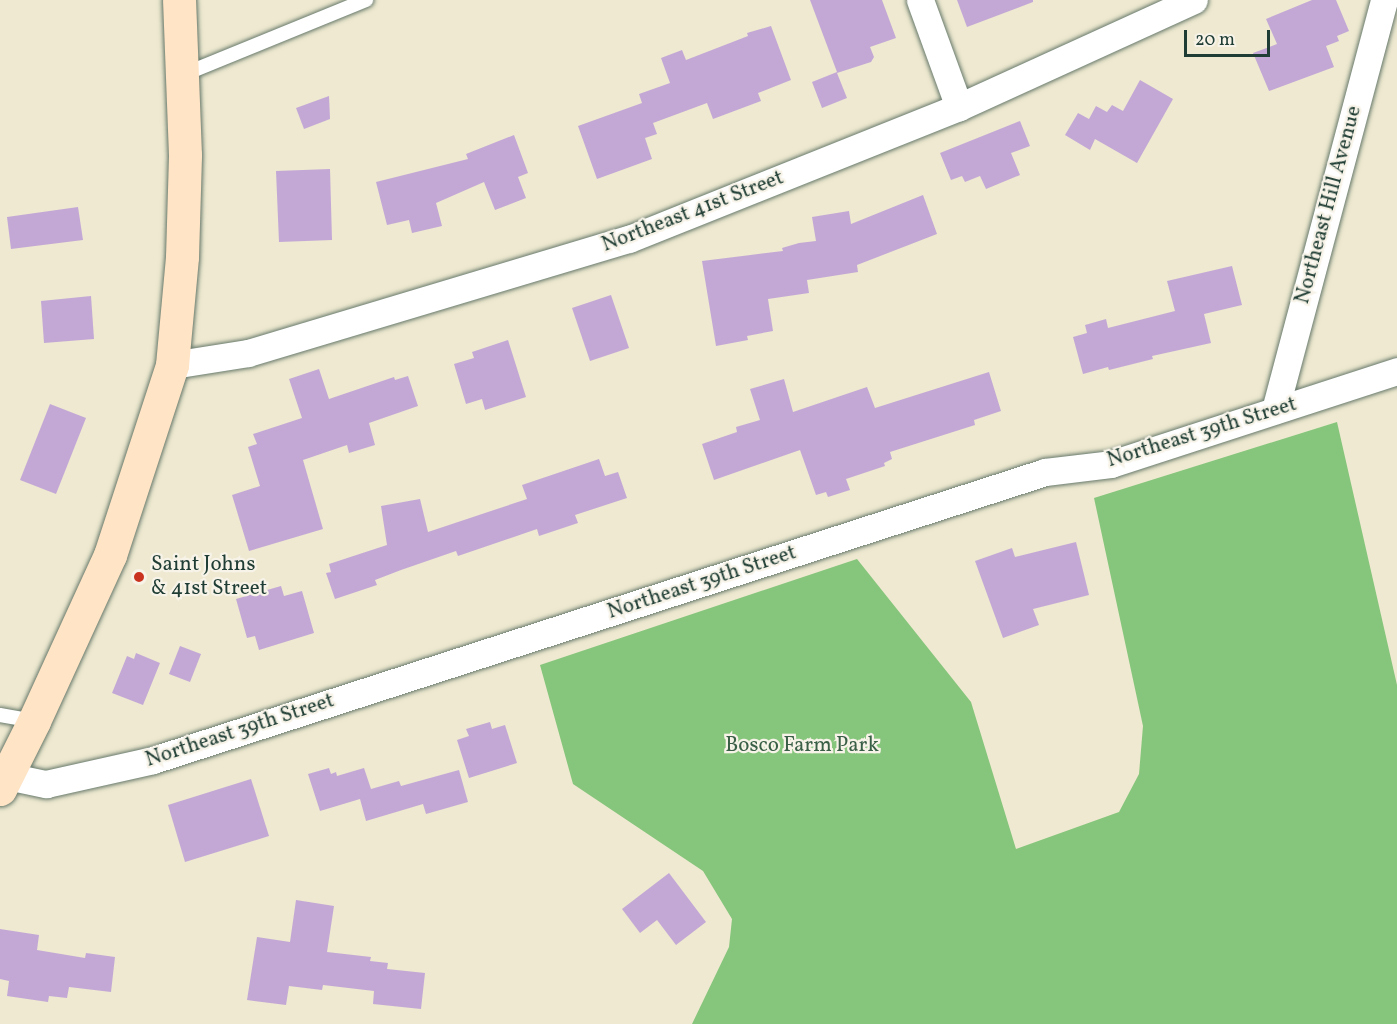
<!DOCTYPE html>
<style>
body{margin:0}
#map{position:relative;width:1397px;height:1024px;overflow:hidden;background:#eee9d0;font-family:Vollkorn,serif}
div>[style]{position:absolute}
.green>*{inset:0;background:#86c57c}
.building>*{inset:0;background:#c3a8d6}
.roads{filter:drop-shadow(0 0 2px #67796b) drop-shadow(0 0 2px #67796b)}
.service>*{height:14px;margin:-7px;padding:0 7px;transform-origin:7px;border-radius:7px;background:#fff}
.minor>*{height:27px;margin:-13.5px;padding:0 13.5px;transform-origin:13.5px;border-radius:13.5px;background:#fff}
.secondary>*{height:33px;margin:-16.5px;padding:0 16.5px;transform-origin:16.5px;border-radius:16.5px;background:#ffe4c6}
.dots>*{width:16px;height:16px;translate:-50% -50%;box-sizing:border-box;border:3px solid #f7f3e8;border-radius:50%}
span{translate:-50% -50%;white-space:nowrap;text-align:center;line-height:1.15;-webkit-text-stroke:4.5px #f7f3e8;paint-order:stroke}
.street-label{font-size:21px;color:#1f3d34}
.poi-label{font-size:21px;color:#1f3d34}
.left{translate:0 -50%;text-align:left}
.park-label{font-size:21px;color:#395f46}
.scale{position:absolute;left:1184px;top:30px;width:86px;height:27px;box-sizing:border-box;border:3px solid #1f3d34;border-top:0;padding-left:8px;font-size:18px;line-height:21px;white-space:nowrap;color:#1f3d34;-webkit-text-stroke:4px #f7f3e8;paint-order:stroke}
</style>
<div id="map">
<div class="green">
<i style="clip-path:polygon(1337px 422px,1397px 685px,1397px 1024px,692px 1024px,729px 947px,732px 919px,703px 871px,573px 784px,540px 665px,857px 559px,971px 702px,1016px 849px,1119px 812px,1139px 774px,1143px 726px,1094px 498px)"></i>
</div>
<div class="building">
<i style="clip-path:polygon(810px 0,882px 0,896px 38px,870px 47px,874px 57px,871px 62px,837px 73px,847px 98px,822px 108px,812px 82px,837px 72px)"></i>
<i style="clip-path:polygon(957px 0,1033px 0,1033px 2px,967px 27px)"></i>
<i style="clip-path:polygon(1312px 0,1336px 0,1349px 31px,1337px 36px,1339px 41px,1326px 46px,1334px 67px,1269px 91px,1253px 53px,1277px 44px,1266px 19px)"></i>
<i style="clip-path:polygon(771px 26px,791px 80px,758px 93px,761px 101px,713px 119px,707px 103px,653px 123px,657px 134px,645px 138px,652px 159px,597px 179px,578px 126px,642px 103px,639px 94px,670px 83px,661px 58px,682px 50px,686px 60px,748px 36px,747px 33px)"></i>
<i style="clip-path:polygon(1140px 80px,1173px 99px,1137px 163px,1095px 139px,1090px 150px,1065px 135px,1078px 113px,1089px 119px,1096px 106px,1107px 112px,1112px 105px,1123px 111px)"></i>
<i style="clip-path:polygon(329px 96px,330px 119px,304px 129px,296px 108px)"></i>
<i style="clip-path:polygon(1020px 121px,1030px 146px,1011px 153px,1020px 175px,986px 189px,980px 176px,965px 182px,962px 176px,951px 180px,940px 153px)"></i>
<i style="clip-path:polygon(514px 135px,528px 173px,518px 177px,526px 198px,495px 210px,484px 182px,436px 203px,442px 226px,412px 233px,409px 220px,387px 225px,376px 182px,468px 159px,466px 154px)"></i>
<i style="clip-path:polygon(330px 169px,332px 240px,279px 242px,276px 171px)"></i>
<i style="clip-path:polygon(923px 195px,937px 234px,857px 265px,858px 272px,807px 280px,809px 293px,768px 299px,773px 331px,747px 336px,748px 340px,716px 346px,702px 261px,783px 251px,782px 248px,799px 243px,816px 241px,812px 217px,849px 211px,851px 224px)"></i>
<i style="clip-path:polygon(78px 207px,83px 240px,11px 249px,7px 217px)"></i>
<i style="clip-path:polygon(1232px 266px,1242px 305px,1204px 314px,1211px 343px,1152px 356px,1153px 359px,1109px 370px,1108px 367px,1083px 374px,1073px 337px,1087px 333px,1085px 325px,1106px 319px,1108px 328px,1175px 311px,1167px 281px)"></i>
<i style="clip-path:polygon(611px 295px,629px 348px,590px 361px,572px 308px)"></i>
<i style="clip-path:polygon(91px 296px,94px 339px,44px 343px,41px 301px)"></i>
<i style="clip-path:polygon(508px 340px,526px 397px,485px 410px,482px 399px,466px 404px,454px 364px,474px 358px,472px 352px)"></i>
<i style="clip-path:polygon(319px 369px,329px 399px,394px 377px,395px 380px,408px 376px,418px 406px,369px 423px,375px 445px,349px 453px,347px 445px,303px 460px,323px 529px,249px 551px,232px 495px,260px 486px,248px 447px,257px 444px,253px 434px,302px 418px,289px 379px)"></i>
<i style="clip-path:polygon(989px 372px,1001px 411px,974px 420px,975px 425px,890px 452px,892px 459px,884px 463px,885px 466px,846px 479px,850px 490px,828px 497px,826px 492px,816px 495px,800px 450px,714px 480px,702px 444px,737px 432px,736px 427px,760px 420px,750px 389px,784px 379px,793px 412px,867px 387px,875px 408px)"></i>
<i style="clip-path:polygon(50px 404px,86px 418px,56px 494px,20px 480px)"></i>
<i style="clip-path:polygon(599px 459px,605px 476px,618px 472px,627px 498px,575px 515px,578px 523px,539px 536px,537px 529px,458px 556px,456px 551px,401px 570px,375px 580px,377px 585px,335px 599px,326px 573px,331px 572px,329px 564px,387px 545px,381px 506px,420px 499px,428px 532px,527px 499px,522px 485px)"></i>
<i style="clip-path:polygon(1076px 542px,1089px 595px,1033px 609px,1039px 625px,1003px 638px,975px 561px,1012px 548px,1015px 557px)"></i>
<i style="clip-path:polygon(281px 586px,284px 596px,302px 591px,314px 633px,259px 650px,255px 636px,247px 638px,236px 599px)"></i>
<i style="clip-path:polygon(180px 646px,201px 654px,190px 682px,169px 674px)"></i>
<i style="clip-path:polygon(136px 653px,160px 663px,143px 705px,112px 693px,127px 656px,134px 659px)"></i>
<i style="clip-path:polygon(490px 722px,492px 729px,505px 725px,517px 763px,469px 778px,457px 740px,469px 736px,466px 729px)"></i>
<i style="clip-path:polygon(329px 768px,331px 774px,336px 772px,337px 776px,364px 768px,371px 789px,399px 781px,401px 786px,459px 770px,468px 802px,426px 814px,423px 804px,366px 821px,360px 799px,320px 811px,308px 774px)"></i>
<i style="clip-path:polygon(251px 779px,269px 836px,185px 862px,168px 805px)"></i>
<i style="clip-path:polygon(669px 873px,706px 922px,676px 945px,657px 920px,640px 933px,622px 909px)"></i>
<i style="clip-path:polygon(296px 900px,334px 906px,327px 952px,371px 957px,370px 961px,388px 963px,387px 969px,425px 973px,421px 1009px,373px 1004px,374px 991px,323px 985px,322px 990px,289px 986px,286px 1005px,247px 1000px,257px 937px,290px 942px)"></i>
<i style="clip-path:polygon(0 929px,39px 935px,37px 950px,85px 958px,86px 953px,115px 957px,111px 992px,69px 987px,67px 998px,49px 996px,48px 1002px,7px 996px,9px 981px,0 979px)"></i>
</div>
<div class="roads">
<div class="service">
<i style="left:182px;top:75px;width:199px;rotate:-22.2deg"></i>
<i style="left:0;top:715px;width:34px;rotate:10deg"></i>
</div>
<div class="minor">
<i style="left:920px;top:0;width:114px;rotate:70deg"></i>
<i style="left:172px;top:365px;width:77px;rotate:-9deg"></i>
<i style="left:248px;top:353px;width:398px;rotate:-16.7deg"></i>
<i style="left:629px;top:239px;width:355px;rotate:-21.8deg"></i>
<i style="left:959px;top:107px;width:258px;rotate:-24.5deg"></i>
<i style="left:1275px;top:410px;width:424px;rotate:-75.1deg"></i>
<i style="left:7px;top:776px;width:40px;rotate:12deg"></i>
<i style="left:46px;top:784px;width:110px;rotate:-12.6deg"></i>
<i style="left:153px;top:760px;width:937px;rotate:-17.89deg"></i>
<i style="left:1045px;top:472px;width:66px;rotate:-6.9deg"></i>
<i style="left:1111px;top:464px;width:301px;rotate:-18deg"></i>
</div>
<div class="secondary">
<i style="left:0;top:789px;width:76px;rotate:-63.4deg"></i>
<i style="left:34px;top:721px;width:183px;rotate:-65.4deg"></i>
<i style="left:110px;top:555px;width:200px;rotate:-71.9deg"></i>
<i style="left:172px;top:365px;width:108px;rotate:-84.7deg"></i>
<i style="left:182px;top:257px;width:102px;rotate:-88.3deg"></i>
<i style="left:185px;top:155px;width:155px;rotate:-92.2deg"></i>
</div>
</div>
<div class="dots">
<i style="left:139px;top:577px;background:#c8321e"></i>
</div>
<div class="street-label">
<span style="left:1329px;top:205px;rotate:-75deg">Northeast Hill Avenue</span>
<span style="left:693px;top:212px;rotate:-21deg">Northeast 41st Street</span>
<span style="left:1202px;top:433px;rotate:-17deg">Northeast 39th Street</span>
<span style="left:702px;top:583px;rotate:-18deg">Northeast 39th Street</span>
<span style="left:240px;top:731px;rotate:-18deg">Northeast 39th Street</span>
</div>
<div class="poi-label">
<span class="left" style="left:151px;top:577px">Saint Johns<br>&amp; 41st Street</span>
</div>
<div class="park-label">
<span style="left:802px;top:746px">Bosco Farm Park</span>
</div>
<div class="scale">20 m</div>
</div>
